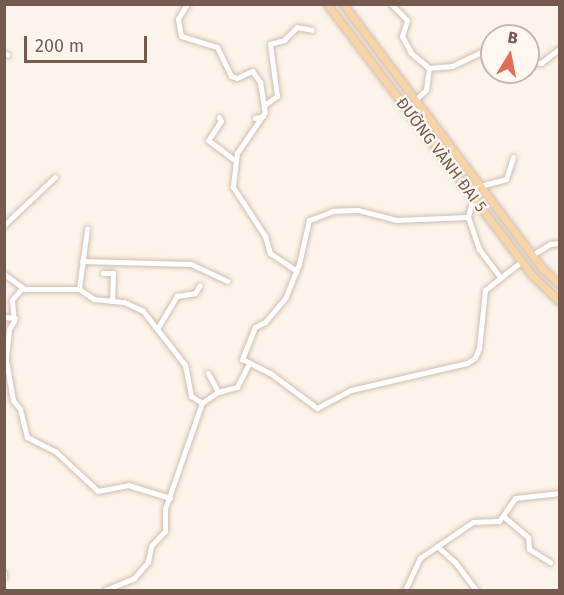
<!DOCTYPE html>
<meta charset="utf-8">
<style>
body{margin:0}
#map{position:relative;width:564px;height:595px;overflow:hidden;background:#fcf4ea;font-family:"Fira Sans",sans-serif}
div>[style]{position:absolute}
.roads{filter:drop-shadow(0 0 2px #d0beb2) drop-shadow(0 0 2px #d0beb2)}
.minor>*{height:5px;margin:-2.5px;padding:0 2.5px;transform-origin:2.5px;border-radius:2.5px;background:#fff}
.major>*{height:7px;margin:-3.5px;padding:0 3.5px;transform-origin:3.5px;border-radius:3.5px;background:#f6d4a7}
span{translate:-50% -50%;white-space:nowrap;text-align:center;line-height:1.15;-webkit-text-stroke:4.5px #fef8f1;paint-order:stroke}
.street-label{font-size:16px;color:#765a4e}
.frame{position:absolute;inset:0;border:6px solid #765a4e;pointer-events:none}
.north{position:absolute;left:480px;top:24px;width:60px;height:60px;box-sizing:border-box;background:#fef8f1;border:2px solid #c8b9b0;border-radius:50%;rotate:10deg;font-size:16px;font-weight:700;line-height:24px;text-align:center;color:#765a4e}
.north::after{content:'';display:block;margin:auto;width:21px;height:27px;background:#de6e57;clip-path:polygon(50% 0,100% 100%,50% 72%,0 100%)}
.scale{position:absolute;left:24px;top:36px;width:123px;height:27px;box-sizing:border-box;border:3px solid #765a4e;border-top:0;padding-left:8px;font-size:18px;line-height:21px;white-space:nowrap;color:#765a4e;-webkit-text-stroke:4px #fef8f1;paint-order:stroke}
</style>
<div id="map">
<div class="roads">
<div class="minor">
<i style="left:187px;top:4px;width:17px;rotate:121deg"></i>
<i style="left:178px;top:19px;width:17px;rotate:80deg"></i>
<i style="left:181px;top:36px;width:38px;rotate:17deg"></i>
<i style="left:217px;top:47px;width:32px;rotate:64deg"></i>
<i style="left:231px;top:76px;width:6px;rotate:18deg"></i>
<i style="left:237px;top:78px;width:17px;rotate:-25deg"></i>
<i style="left:252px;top:71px;width:14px;rotate:54deg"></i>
<i style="left:260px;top:82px;width:30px;rotate:81deg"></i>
<i style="left:265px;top:112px;width:50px;rotate:124.3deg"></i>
<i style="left:237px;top:153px;width:34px;rotate:97deg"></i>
<i style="left:233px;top:187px;width:59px;rotate:56.9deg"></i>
<i style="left:265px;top:236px;width:18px;rotate:74deg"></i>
<i style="left:270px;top:253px;width:32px;rotate:34deg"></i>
<i style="left:391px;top:4px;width:23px;rotate:45deg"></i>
<i style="left:407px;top:20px;width:17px;rotate:107deg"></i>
<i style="left:402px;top:36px;width:19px;rotate:62deg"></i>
<i style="left:411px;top:53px;width:23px;rotate:40deg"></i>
<i style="left:429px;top:68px;width:22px;rotate:98deg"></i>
<i style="left:426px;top:90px;width:15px;rotate:138deg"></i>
<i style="left:4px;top:53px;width:4px;rotate:27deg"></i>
<i style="left:528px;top:61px;width:13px;rotate:9deg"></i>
<i style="left:541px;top:63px;width:24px;rotate:-38deg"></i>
<i style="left:429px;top:68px;width:23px;rotate:-5deg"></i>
<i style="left:452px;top:66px;width:44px;rotate:-25.4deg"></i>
<i style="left:266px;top:104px;width:14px;rotate:-36deg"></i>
<i style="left:277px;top:96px;width:52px;rotate:-97.7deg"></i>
<i style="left:270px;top:44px;width:15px;rotate:-16deg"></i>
<i style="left:284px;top:40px;width:18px;rotate:-45deg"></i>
<i style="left:297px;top:27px;width:15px;rotate:11deg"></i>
<i style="left:219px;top:117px;width:4px;rotate:63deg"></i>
<i style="left:221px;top:121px;width:23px;rotate:124deg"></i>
<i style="left:208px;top:140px;width:34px;rotate:37deg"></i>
<i style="left:255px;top:118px;width:8px;rotate:-14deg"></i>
<i style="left:480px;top:186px;width:27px;rotate:-15deg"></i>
<i style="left:506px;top:179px;width:23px;rotate:-72deg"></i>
<i style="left:473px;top:198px;width:20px;rotate:105deg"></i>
<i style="left:468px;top:217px;width:71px;rotate:177.6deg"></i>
<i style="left:397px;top:220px;width:40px;rotate:-165.6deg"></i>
<i style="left:358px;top:210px;width:25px;rotate:178deg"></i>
<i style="left:333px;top:211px;width:26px;rotate:159deg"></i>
<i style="left:309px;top:220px;width:45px;rotate:102.8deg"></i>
<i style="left:299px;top:264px;width:35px;rotate:112deg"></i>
<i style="left:286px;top:297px;width:33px;rotate:130deg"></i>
<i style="left:265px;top:322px;width:11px;rotate:153deg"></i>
<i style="left:255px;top:327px;width:35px;rotate:112deg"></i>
<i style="left:242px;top:359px;width:31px;rotate:27deg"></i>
<i style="left:270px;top:373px;width:59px;rotate:36.7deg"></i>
<i style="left:317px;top:408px;width:38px;rotate:-28deg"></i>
<i style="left:351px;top:390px;width:119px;rotate:-13.1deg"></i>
<i style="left:467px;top:363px;width:9px;rotate:-32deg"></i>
<i style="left:475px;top:358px;width:11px;rotate:-68deg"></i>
<i style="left:479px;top:348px;width:58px;rotate:-84.1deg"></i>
<i style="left:485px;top:290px;width:47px;rotate:-38.1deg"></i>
<i style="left:468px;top:217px;width:34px;rotate:71deg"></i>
<i style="left:479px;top:249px;width:35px;rotate:53deg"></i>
<i style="left:4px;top:225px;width:70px;rotate:-43.3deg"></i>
<i style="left:532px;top:255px;width:21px;rotate:-31deg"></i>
<i style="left:550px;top:244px;width:10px;rotate:-6deg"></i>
<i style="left:82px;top:261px;width:109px;rotate:1.6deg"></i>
<i style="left:191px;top:264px;width:40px;rotate:25deg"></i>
<i style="left:103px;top:273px;width:10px"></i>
<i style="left:113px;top:273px;width:28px;rotate:92deg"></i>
<i style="left:4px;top:274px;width:26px;rotate:36deg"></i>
<i style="left:25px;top:289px;width:54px"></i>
<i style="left:79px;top:289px;width:18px;rotate:34deg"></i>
<i style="left:94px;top:299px;width:30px;rotate:6deg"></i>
<i style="left:124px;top:302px;width:21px;rotate:25deg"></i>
<i style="left:143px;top:311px;width:68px;rotate:52.1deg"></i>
<i style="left:185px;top:365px;width:32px;rotate:79deg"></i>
<i style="left:191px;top:396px;width:13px;rotate:32deg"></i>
<i style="left:22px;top:288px;width:16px;rotate:130deg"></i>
<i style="left:12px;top:300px;width:21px;rotate:85deg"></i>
<i style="left:14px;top:321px;width:9px;rotate:122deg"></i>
<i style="left:9px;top:329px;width:31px;rotate:96deg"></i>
<i style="left:6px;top:360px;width:41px;rotate:80.1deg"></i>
<i style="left:13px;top:400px;width:11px;rotate:52deg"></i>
<i style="left:20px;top:409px;width:29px;rotate:76deg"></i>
<i style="left:27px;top:437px;width:33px;rotate:27deg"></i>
<i style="left:56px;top:452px;width:57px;rotate:42.9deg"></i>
<i style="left:98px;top:491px;width:31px;rotate:-11deg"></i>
<i style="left:128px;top:485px;width:44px;rotate:17.2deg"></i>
<i style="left:79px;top:289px;width:61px;rotate:-82.4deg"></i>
<i style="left:4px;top:317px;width:11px;rotate:5deg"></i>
<i style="left:157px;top:329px;width:39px;rotate:-59deg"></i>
<i style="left:177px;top:296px;width:18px;rotate:-9deg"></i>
<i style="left:195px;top:293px;width:9px;rotate:-58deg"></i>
<i style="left:208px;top:373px;width:21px;rotate:62deg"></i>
<i style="left:503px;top:516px;width:33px;rotate:40deg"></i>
<i style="left:528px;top:537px;width:12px;rotate:85deg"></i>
<i style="left:529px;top:549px;width:25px;rotate:32deg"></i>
<i style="left:437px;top:546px;width:24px;rotate:42deg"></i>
<i style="left:455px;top:562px;width:35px;rotate:53deg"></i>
<i style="left:4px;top:573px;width:3px;rotate:90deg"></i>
<i style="left:105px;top:590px;width:31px;rotate:-22deg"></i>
<i style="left:134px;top:578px;width:21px;rotate:-49deg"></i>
<i style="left:148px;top:562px;width:16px;rotate:-79deg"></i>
<i style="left:151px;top:546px;width:21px;rotate:-47deg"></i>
<i style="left:165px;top:531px;width:22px;rotate:-90deg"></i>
<i style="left:165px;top:509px;width:112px;rotate:-70.8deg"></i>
<i style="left:202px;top:403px;width:19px;rotate:-35deg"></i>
<i style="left:218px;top:392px;width:20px;rotate:-15deg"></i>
<i style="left:237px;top:387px;width:25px;rotate:-63deg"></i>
<i style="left:405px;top:590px;width:35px;rotate:-65deg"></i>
<i style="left:420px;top:558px;width:64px;rotate:-34.2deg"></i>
<i style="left:473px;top:522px;width:26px;rotate:-2deg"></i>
<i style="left:499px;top:521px;width:28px;rotate:-55deg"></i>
<i style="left:515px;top:498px;width:45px;rotate:-6.3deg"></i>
</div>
<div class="major">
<i style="left:327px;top:4px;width:340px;rotate:52.9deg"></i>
<i style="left:532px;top:275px;width:39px;rotate:44deg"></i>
<i style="left:343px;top:4px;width:331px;rotate:53deg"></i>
<i style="left:542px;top:268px;width:25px;rotate:43deg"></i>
</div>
</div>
<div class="street-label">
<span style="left:441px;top:155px;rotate:53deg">ĐƯỜNG VÀNH ĐAI 5</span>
</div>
<div class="frame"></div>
<div class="north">B</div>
<div class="scale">200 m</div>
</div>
